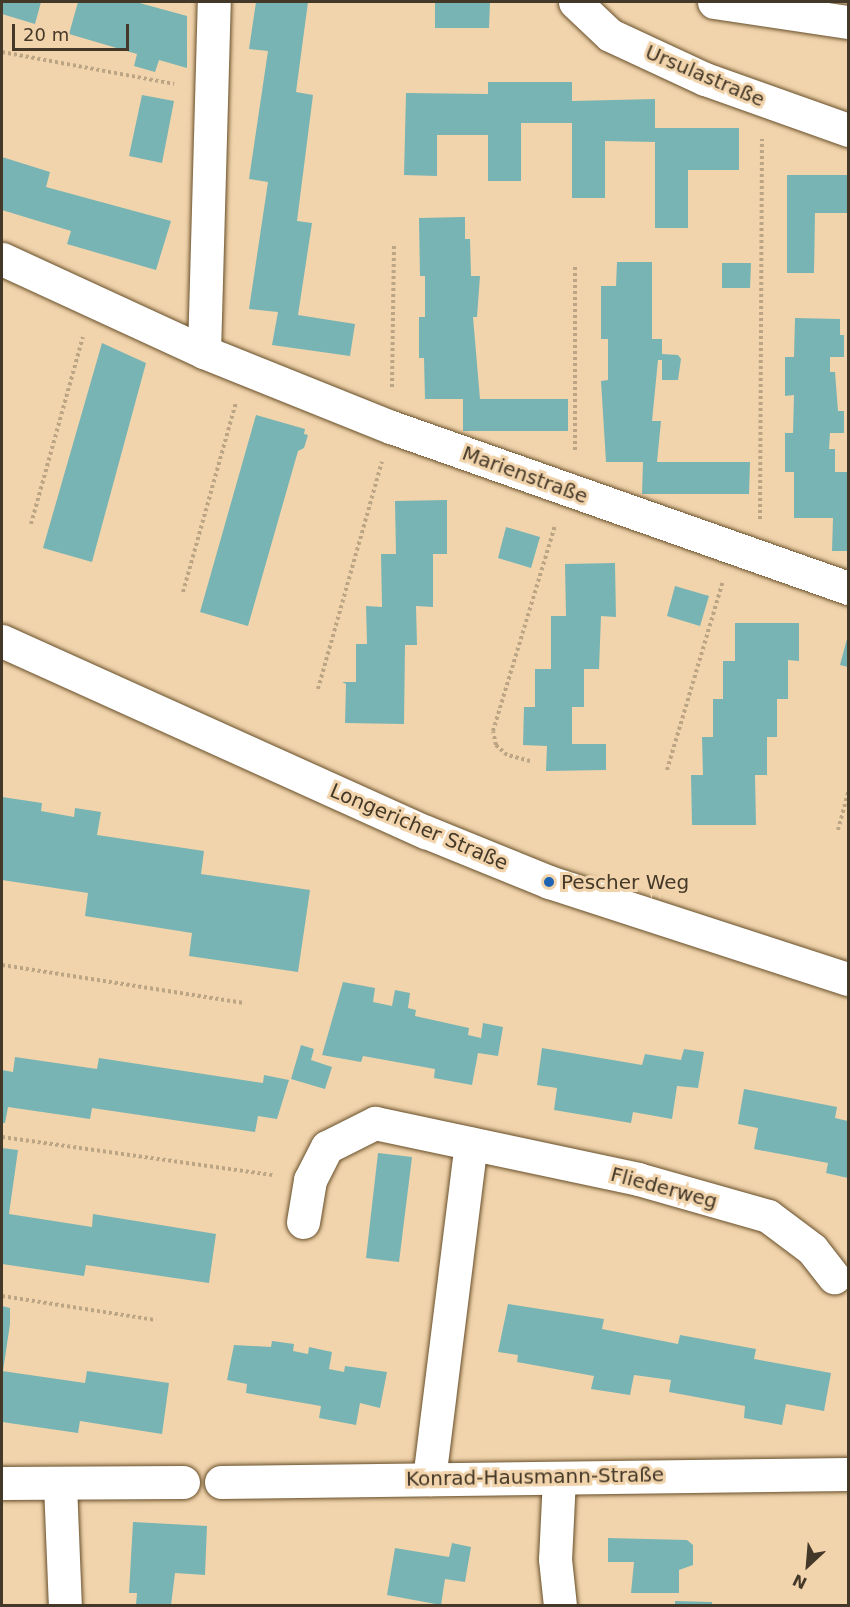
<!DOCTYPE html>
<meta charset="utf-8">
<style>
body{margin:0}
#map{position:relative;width:850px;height:1607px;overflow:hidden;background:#f1d4ac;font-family:"DejaVu Sans",sans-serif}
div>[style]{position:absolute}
.building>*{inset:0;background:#78b4b3}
.path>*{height:4px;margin-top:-2px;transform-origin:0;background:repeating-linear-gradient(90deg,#bca584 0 3px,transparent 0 6px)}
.roads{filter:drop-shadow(0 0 2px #674f2a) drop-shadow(0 0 2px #674f2a)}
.minor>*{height:33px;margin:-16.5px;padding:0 16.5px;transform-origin:16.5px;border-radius:16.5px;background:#fff}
.dots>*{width:16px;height:16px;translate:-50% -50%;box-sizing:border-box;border:3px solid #f1d4ac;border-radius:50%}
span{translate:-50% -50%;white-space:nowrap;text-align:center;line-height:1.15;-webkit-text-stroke:6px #f1d4ac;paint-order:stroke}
.street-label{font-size:20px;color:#443828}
.poi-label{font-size:20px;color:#443828}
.left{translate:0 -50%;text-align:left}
.frame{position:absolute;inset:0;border:3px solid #443828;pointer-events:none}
.north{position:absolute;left:778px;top:1535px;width:60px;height:60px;-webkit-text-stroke:4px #f1d4ac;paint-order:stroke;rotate:206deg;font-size:16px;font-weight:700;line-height:24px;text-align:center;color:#443828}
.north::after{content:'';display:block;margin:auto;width:21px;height:27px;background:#443828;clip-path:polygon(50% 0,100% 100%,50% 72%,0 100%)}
.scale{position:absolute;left:12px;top:24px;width:117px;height:27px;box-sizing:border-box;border:3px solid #443828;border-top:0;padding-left:8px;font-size:18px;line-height:21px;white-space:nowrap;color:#443828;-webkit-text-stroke:4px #f1d4ac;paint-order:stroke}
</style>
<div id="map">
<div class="building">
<i style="clip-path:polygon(2px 2px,41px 2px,35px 24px,2px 14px)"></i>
<i style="clip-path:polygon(78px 2px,136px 2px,187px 16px,187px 68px,159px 60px,155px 72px,134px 66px,137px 54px,69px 34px)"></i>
<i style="clip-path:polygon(256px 2px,308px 2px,296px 92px,313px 95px,297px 221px,312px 223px,298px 315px,355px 324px,350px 356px,272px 345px,278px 312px,249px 309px,268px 182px,249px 179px,268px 51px,249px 49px)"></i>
<i style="clip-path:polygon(435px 2px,490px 2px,489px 28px,435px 28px)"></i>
<i style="clip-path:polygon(488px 82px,572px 82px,572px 101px,655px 99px,655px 128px,739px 128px,739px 170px,688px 170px,688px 228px,655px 228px,655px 142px,605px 141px,605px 198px,572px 198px,572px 123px,521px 123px,521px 181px,488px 181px,488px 135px,437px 135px,437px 176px,404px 175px,406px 93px,488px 94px)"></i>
<i style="clip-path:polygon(142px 95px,174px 101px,162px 163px,129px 156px)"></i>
<i style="clip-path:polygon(2px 157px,50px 172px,46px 187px,171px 221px,156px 270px,67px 244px,71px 231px,2px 210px)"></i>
<i style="clip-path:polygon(787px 175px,848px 175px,848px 213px,815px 213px,814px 273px,787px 273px)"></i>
<i style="clip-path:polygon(465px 217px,465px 239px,470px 239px,471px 276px,480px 276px,477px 317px,473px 317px,480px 399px,568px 399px,568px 431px,463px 431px,463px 399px,425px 399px,424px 358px,419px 358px,419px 317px,425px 317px,425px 276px,420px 276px,419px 218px)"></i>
<i style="clip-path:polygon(617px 262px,652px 262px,652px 339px,662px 339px,662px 354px,678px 355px,681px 359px,678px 380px,662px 380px,662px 360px,658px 360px,652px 421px,661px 421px,657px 462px,750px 462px,749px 494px,642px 494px,643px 462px,606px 462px,601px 381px,608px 380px,608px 339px,601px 339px,601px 286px,616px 286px)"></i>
<i style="clip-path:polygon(722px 263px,751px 263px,750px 288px,722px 288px)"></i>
<i style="clip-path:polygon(795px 318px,840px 319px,840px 335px,844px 335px,844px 357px,830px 357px,830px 372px,835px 372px,838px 411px,844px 411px,844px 433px,830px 433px,829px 449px,835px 449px,835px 472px,848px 472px,848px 551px,832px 551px,833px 518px,794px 518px,794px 472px,785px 472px,785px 433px,793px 433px,794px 395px,785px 396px,785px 357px,794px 357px)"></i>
<i style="clip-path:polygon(102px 343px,146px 363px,92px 562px,43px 548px)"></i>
<i style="clip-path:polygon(256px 415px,305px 429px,304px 434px,308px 435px,304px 448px,298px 451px,248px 626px,200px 612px)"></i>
<i style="clip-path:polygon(447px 500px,447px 554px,433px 554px,433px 607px,416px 606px,417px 645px,405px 645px,404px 724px,345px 723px,346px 684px,342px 682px,356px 682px,356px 644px,367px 644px,366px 606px,382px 607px,381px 554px,396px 554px,395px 501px)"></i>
<i style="clip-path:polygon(506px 527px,540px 537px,531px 568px,498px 558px)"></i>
<i style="clip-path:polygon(615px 563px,616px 617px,601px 616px,599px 669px,584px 669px,584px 707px,572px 707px,572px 744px,606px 744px,606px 770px,546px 771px,547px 746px,523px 745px,524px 707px,535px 707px,535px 669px,551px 669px,551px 616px,566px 616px,565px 564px)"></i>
<i style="clip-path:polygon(675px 586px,709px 596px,700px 626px,667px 616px)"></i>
<i style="clip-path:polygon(735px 623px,799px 623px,799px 661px,788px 660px,788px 699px,777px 699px,777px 737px,767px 737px,767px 775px,755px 775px,756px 825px,692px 825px,691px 775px,703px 775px,702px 737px,713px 737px,713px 699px,723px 699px,723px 661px,735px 661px)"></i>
<i style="clip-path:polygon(848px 635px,848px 667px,840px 665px)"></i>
<i style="clip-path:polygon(2px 797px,42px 803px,41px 811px,74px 817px,75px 808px,101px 812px,97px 835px,204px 851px,201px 874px,310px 890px,298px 972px,189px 956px,192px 933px,85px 916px,88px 893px,2px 880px)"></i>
<i style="clip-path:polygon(343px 982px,375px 988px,373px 1002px,392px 1006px,395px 990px,410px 993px,408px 1008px,416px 1010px,415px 1016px,469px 1028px,468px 1035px,481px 1038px,483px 1023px,503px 1027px,498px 1056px,478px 1053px,472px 1085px,434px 1078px,435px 1069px,363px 1056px,361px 1062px,322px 1055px)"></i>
<i style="clip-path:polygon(301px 1045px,314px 1049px,311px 1060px,332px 1067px,325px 1089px,291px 1079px)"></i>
<i style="clip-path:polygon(542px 1048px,642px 1065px,645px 1054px,681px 1060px,684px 1049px,704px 1052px,698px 1088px,677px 1086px,672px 1119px,633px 1112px,631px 1123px,554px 1110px,557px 1088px,537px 1085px)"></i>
<i style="clip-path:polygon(15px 1057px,97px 1069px,99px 1058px,263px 1083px,264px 1075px,289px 1080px,277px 1119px,258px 1116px,255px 1132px,92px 1108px,90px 1119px,8px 1107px,5px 1123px,2px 1123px,2px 1070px,13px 1072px)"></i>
<i style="clip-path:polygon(744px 1089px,837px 1107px,835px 1118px,848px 1121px,848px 1178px,826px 1173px,828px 1163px,754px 1149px,758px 1128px,738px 1124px)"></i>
<i style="clip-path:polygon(2px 1148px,18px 1150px,9px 1214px,92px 1227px,93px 1214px,216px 1234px,209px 1283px,86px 1265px,84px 1276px,2px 1264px)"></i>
<i style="clip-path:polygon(378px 1153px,412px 1157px,399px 1262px,366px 1258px)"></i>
<i style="clip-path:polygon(508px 1304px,604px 1319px,602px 1329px,678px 1344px,680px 1335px,756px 1349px,754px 1359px,831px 1373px,824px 1411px,786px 1404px,782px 1425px,744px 1418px,745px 1406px,669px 1392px,671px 1380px,634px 1375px,630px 1395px,591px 1389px,594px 1376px,517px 1362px,518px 1355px,498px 1352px)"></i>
<i style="clip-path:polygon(2px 1306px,10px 1308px,10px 1324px,3px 1371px)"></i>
<i style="clip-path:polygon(272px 1341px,294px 1344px,293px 1351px,308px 1354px,309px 1347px,332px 1352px,329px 1369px,344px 1372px,345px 1366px,387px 1372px,380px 1408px,360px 1403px,356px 1425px,319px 1418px,321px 1406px,246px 1393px,247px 1384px,227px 1380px,234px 1345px,271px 1347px)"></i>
<i style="clip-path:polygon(2px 1371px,85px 1383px,87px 1371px,169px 1383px,162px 1434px,80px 1421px,78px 1433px,2px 1422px)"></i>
<i style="clip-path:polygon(133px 1522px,207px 1526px,205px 1575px,175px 1573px,171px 1605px,136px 1605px,137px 1593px,129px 1593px)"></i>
<i style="clip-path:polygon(608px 1538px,687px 1540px,693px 1545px,693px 1565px,679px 1570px,679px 1593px,631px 1593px,634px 1562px,608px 1562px)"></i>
<i style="clip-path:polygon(452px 1543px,471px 1547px,465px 1582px,445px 1579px,441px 1605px,387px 1595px,395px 1548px,449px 1557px)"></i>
<i style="clip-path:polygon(675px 1601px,712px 1602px,712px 1605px,675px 1605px)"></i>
</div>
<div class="path">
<i style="left:2px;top:52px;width:175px;rotate:10.5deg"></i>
<i style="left:575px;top:267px;width:185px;rotate:90deg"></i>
<i style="left:392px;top:387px;width:143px;rotate:-89.2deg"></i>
<i style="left:760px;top:519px;width:380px;rotate:-89.7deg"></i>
<i style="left:31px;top:524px;width:194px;rotate:-74.5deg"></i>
<i style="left:183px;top:592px;width:197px;rotate:-74.4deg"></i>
<i style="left:318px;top:689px;width:236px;rotate:-74.3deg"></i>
<i style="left:530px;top:761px;width:24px;rotate:-165deg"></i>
<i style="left:507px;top:755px;width:15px;rotate:-138deg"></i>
<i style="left:496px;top:745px;width:14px;rotate:-102deg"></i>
<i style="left:493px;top:731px;width:215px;rotate:-73.2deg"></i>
<i style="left:667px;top:770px;width:197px;rotate:-73.5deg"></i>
<i style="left:838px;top:830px;width:39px;rotate:-75deg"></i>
<i style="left:2px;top:965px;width:245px;rotate:8.9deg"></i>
<i style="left:2px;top:1137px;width:274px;rotate:8deg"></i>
<i style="left:2px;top:1296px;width:156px;rotate:8.9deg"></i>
</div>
<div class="roads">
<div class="minor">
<i style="left:575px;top:2px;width:48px;rotate:43.3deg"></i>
<i style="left:610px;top:35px;width:105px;rotate:24.9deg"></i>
<i style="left:705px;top:79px;width:152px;rotate:19.6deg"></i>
<i style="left:714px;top:2px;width:135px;rotate:8.5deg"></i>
<i style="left:2px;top:259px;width:222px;rotate:24.7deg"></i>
<i style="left:204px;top:352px;width:201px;rotate:21.9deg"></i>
<i style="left:391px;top:427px;width:485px;rotate:19.4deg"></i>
<i style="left:204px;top:352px;width:350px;rotate:-88.4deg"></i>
<i style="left:2px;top:641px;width:465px;rotate:24.3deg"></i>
<i style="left:426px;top:832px;width:133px;rotate:22.1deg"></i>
<i style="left:549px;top:882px;width:314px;rotate:18deg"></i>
<i style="left:303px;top:1222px;width:43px;rotate:-80.5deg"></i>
<i style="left:310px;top:1180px;width:37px;rotate:-63deg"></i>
<i style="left:327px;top:1147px;width:54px;rotate:-26.6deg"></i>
<i style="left:375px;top:1123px;width:269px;rotate:12deg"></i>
<i style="left:638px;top:1179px;width:135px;rotate:15.9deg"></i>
<i style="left:768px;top:1216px;width:55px;rotate:36.9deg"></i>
<i style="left:812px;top:1249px;width:36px;rotate:52deg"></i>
<i style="left:559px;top:1478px;width:81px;rotate:92.8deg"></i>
<i style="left:555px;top:1559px;width:47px;rotate:83.9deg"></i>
<i style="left:429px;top:1479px;width:338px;rotate:-82.9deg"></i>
<i style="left:221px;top:1482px;width:627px;rotate:-0.73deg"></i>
<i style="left:2px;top:1483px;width:181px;rotate:-0.3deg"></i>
<i style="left:60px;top:1484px;width:122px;rotate:87.7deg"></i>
</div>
</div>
<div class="dots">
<i style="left:549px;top:882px;background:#1f63b3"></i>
</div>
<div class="street-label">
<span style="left:705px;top:76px;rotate:23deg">Ursulastraße</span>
<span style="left:525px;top:475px;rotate:20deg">Marienstraße</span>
<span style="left:419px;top:827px;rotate:23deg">Longericher Straße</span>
<span style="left:664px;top:1188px;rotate:15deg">Fliederweg</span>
<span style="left:535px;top:1477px;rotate:-1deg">Konrad-Hausmann-Straße</span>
</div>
<div class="poi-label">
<span class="left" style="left:561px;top:882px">Pescher Weg</span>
</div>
<div class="frame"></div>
<div class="north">N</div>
<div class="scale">20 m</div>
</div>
